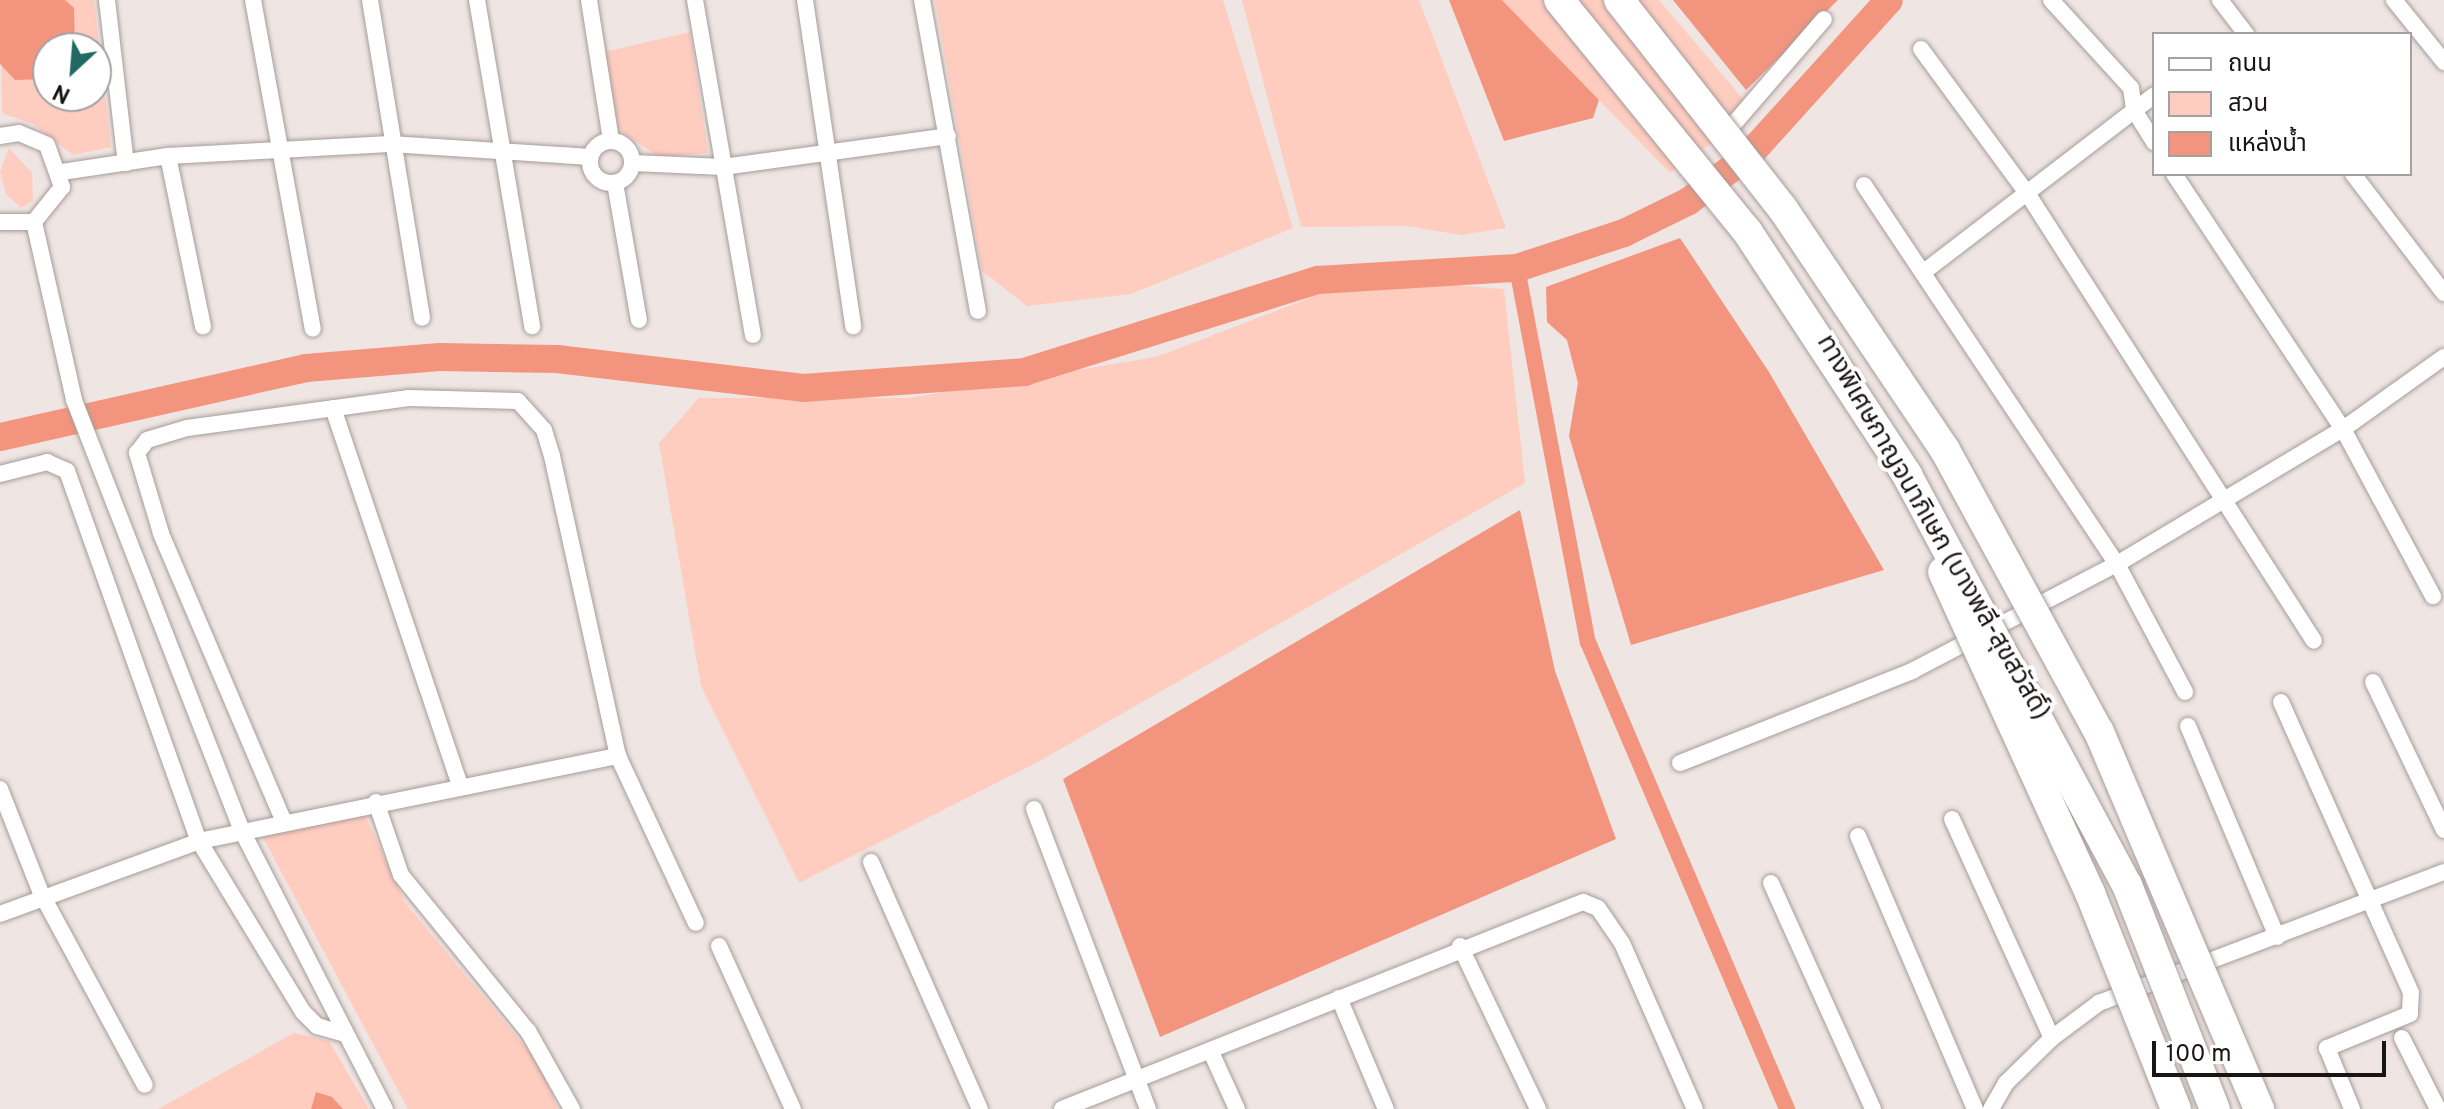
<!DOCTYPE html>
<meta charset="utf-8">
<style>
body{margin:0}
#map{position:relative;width:2444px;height:1109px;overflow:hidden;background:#efe5e2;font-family:Overpass,"Noto Sans Thai",sans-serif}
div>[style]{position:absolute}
.green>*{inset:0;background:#ffccc0}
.water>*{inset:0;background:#f3957e}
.canal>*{height:16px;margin:-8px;padding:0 8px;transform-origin:8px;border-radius:8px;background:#f3957e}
.river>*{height:28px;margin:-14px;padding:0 14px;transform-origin:14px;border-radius:14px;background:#f3957e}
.roads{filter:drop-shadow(0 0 2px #a69c9a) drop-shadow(0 0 2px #a69c9a)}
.minor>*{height:16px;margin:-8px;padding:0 8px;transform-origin:8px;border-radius:8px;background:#fff}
.minor>.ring{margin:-8px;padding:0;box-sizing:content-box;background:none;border:16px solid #fff;border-radius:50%}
.bridges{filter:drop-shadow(0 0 2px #a69c9a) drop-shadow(0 0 2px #a69c9a)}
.motorway-bridge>*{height:30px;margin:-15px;padding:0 15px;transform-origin:15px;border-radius:15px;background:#fff}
span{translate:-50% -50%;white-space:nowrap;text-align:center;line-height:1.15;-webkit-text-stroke:8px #fff;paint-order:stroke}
.street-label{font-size:26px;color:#191515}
.legend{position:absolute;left:2152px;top:32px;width:260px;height:144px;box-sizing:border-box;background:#fff;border:2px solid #a3a1a1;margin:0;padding:10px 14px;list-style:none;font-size:24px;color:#191515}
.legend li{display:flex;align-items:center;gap:16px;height:40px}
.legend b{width:40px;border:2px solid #a3a1a1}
.north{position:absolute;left:32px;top:32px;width:80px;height:80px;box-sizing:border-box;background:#fff;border:2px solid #a3a1a1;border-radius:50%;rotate:206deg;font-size:22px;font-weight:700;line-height:32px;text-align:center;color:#191515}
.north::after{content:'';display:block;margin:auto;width:28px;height:36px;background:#206a61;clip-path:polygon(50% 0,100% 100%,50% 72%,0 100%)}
.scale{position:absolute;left:2152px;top:1041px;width:234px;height:36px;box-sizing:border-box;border:4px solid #191515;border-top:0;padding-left:10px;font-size:24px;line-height:28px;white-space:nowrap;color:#191515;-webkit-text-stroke:6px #fff;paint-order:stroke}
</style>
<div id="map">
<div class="green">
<i style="clip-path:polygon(evenodd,0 0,94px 0,111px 147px,73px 155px,33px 124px,2px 113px,0 0,48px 48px,96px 48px,96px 96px,48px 96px,48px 48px)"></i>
<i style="clip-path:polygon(935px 0,1223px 0,1293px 228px,1131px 294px,1027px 306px,982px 271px)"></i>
<i style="clip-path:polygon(1242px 0,1419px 0,1506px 228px,1461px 235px,1406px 226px,1301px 227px)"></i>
<i style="clip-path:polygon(1502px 0,1659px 0,1754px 112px,1670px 173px)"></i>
<i style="clip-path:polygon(690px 32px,708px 153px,659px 157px,619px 130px,604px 52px)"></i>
<i style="clip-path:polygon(9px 148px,32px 173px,33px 201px,21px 208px,6px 194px,0 172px)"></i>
<i style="clip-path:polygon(1362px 278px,1504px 289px,1525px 483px,1036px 763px,799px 883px,701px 686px,659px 443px,699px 398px,909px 398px,1156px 357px)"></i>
<i style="clip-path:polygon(364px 813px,406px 904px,539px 1063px,558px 1109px,408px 1109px,262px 836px)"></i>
<i style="clip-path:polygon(294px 1033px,329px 1041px,369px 1109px,158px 1109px)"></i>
</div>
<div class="water">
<i style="clip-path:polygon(0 0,65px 0,74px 8px,75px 48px,48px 48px,48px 79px,15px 80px,0 64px)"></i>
<i style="clip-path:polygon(1449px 0,1502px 0,1599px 100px,1593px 118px,1504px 141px)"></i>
<i style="clip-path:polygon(1673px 0,1838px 0,1746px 90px)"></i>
<i style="clip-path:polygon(1680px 238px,1769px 372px,1884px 570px,1631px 645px,1569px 436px,1578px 383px,1567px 340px,1547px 322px,1546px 287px)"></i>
<i style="clip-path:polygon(1520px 510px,1555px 671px,1616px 839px,1160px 1037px,1063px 779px)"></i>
<i style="clip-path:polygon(316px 1092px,332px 1097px,343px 1109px,311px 1109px)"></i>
</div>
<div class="canal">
<i style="left:1517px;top:268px;width:381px;rotate:79.3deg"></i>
<i style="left:1588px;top:642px;width:508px;rotate:66.92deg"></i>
</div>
<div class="river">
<i style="left:0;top:437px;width:314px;rotate:-12.7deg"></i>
<i style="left:306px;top:368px;width:134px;rotate:-4.7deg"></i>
<i style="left:440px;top:357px;width:117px;rotate:1deg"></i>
<i style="left:557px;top:359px;width:248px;rotate:6.7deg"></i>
<i style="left:803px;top:388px;width:222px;rotate:-4.1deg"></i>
<i style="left:1024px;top:372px;width:308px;rotate:-17.4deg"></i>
<i style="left:1318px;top:280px;width:199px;rotate:-3.5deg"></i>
<i style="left:1517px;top:268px;width:113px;rotate:-18.1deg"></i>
<i style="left:1624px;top:233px;width:72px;rotate:-26.2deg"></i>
<i style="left:1689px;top:201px;width:77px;rotate:-37.6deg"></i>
<i style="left:1750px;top:154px;width:207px;rotate:-47.9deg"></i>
</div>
<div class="roads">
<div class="minor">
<i style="left:107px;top:0;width:164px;rotate:83.4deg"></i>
<i style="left:253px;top:0;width:334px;rotate:79.7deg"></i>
<i style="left:370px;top:0;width:322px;rotate:80.7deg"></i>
<i style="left:477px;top:0;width:331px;rotate:80.4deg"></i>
<i style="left:589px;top:0;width:142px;rotate:81.1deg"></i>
<i style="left:695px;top:0;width:340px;rotate:80.2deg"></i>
<i style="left:805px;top:0;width:330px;rotate:81.6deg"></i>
<i style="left:922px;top:0;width:316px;rotate:79.8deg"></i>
<i style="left:2051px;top:0;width:119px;rotate:47.7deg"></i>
<i style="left:2131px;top:88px;width:22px;rotate:82deg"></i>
<i style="left:2134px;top:110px;width:38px;rotate:58deg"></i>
<i style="left:2220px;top:0;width:43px;rotate:52.6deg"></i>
<i style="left:2394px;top:0;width:80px;rotate:51.1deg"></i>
<i style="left:1921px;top:49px;width:182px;rotate:53.7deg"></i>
<i style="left:2029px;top:196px;width:528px;rotate:57.36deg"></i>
<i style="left:1726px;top:133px;width:150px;rotate:-49.3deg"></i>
<i style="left:0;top:136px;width:19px;rotate:-9deg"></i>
<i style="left:19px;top:133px;width:30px;rotate:23deg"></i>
<i style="left:47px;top:145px;width:45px;rotate:70.3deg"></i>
<i style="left:62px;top:187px;width:45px;rotate:128.7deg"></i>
<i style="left:34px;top:222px;width:34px;rotate:180deg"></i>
<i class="ring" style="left:590px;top:141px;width:26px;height:26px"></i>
<i style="left:168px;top:156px;width:174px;rotate:78.4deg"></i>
<i style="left:633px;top:163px;width:90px;rotate:2.5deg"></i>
<i style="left:723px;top:167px;width:227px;rotate:-7.8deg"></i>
<i style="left:62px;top:172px;width:107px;rotate:-8.6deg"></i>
<i style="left:168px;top:156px;width:222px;rotate:-3.1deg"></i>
<i style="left:390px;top:144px;width:200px;rotate:3.7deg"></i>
<i style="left:2174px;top:174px;width:306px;rotate:56.5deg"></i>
<i style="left:2343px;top:429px;width:190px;rotate:61.7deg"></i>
<i style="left:2353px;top:174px;width:150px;rotate:52.6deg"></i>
<i style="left:615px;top:183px;width:139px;rotate:80.1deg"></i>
<i style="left:1864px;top:185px;width:456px;rotate:56.3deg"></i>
<i style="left:2117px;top:564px;width:145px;rotate:62deg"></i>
<i style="left:34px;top:222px;width:182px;rotate:77.3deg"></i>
<i style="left:74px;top:400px;width:463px;rotate:68.7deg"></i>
<i style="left:242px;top:831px;width:313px;rotate:62.8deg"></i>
<i style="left:1925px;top:271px;width:289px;rotate:-37.5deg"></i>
<i style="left:333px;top:408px;width:396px;rotate:71.4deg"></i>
<i style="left:0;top:474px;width:49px;rotate:-14.3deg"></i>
<i style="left:47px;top:462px;width:22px;rotate:24deg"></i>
<i style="left:67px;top:471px;width:393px;rotate:70.4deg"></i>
<i style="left:199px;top:841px;width:200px;rotate:58.7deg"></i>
<i style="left:303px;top:1012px;width:20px;rotate:45deg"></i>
<i style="left:317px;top:1026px;width:26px;rotate:16deg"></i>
<i style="left:2373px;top:682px;width:164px;rotate:64.4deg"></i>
<i style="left:2281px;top:702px;width:318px;rotate:65.9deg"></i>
<i style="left:2411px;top:992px;width:22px;rotate:93deg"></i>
<i style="left:2410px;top:1014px;width:90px;rotate:157.7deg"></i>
<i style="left:2327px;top:1048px;width:66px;rotate:67.7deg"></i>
<i style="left:2188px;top:726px;width:229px;rotate:67.1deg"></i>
<i style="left:1680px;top:763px;width:250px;rotate:-21.6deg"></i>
<i style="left:1912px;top:671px;width:231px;rotate:-27.6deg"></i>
<i style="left:2117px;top:564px;width:263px;rotate:-30.9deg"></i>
<i style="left:2343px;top:429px;width:124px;rotate:-35.5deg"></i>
<i style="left:0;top:789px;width:112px;rotate:68.5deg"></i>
<i style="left:41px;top:893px;width:218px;rotate:61.6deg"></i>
<i style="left:376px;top:802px;width:77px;rotate:71.1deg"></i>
<i style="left:401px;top:875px;width:201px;rotate:50.9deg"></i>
<i style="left:528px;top:1031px;width:90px;rotate:60.6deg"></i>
<i style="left:1034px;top:809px;width:321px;rotate:69.2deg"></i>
<i style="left:1952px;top:819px;width:241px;rotate:65.5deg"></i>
<i style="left:284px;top:822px;width:314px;rotate:-113.1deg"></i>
<i style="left:161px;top:533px;width:84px;rotate:-106.7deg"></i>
<i style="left:137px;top:453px;width:16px;rotate:-52deg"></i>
<i style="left:147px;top:440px;width:42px;rotate:-16.7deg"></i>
<i style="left:187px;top:428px;width:224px;rotate:-7.7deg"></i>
<i style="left:409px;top:398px;width:109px;rotate:1.6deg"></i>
<i style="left:518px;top:401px;width:39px;rotate:48deg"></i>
<i style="left:544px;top:430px;width:27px;rotate:73deg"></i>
<i style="left:552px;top:456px;width:307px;rotate:77.6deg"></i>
<i style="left:618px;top:756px;width:184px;rotate:65deg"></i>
<i style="left:1858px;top:836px;width:297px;rotate:66.8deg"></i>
<i style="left:871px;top:862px;width:270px;rotate:66.2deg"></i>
<i style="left:1771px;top:883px;width:248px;rotate:65.7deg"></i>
<i style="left:0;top:914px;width:212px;rotate:-20.1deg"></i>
<i style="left:199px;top:841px;width:428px;rotate:-11.5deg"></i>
<i style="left:719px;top:946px;width:179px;rotate:65.6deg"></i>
<i style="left:1460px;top:946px;width:181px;rotate:64.4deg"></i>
<i style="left:1339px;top:998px;width:121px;rotate:67.1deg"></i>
<i style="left:2402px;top:1038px;width:80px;rotate:63.1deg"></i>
<i style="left:1211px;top:1052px;width:63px;rotate:65.5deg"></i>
<i style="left:1062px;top:1109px;width:561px;rotate:-21.67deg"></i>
<i style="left:1583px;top:902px;width:16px;rotate:22deg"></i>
<i style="left:1598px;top:908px;width:42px;rotate:55.6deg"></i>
<i style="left:1622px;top:943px;width:181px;rotate:66.3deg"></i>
<i style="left:1991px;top:1109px;width:30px;rotate:-60deg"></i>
<i style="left:2006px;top:1083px;width:64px;rotate:-44.4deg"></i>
<i style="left:2052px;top:1038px;width:59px;rotate:-36.7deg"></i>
<i style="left:2099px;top:1003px;width:369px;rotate:-20.8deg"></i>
</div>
</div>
<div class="bridges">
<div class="motorway-bridge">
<i style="left:1559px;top:0;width:298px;rotate:50.9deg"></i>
<i style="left:1747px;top:231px;width:292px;rotate:56.7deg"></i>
<i style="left:1907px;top:475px;width:465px;rotate:61.8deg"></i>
<i style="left:2127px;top:885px;width:241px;rotate:68.6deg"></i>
<i style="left:1619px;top:0;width:266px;rotate:51.9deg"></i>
<i style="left:1783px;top:209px;width:290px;rotate:56.1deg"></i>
<i style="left:1945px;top:450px;width:321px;rotate:61.4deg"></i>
<i style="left:2099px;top:732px;width:410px;rotate:67deg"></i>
<i style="left:1943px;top:572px;width:353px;rotate:65.4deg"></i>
<i style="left:2090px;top:893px;width:232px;rotate:68.3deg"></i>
</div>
</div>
<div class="street-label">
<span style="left:1932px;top:528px;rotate:60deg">ทางพิเศษกาญจนาภิเษก (บางพลี-สุขสวัสดิ์)</span>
</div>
<ul class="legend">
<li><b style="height:10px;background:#fff"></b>ถนน</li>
<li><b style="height:22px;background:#ffccc0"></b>สวน</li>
<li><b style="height:22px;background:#f3957e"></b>แหล่งน้ำ</li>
</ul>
<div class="north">N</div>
<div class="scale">100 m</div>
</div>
